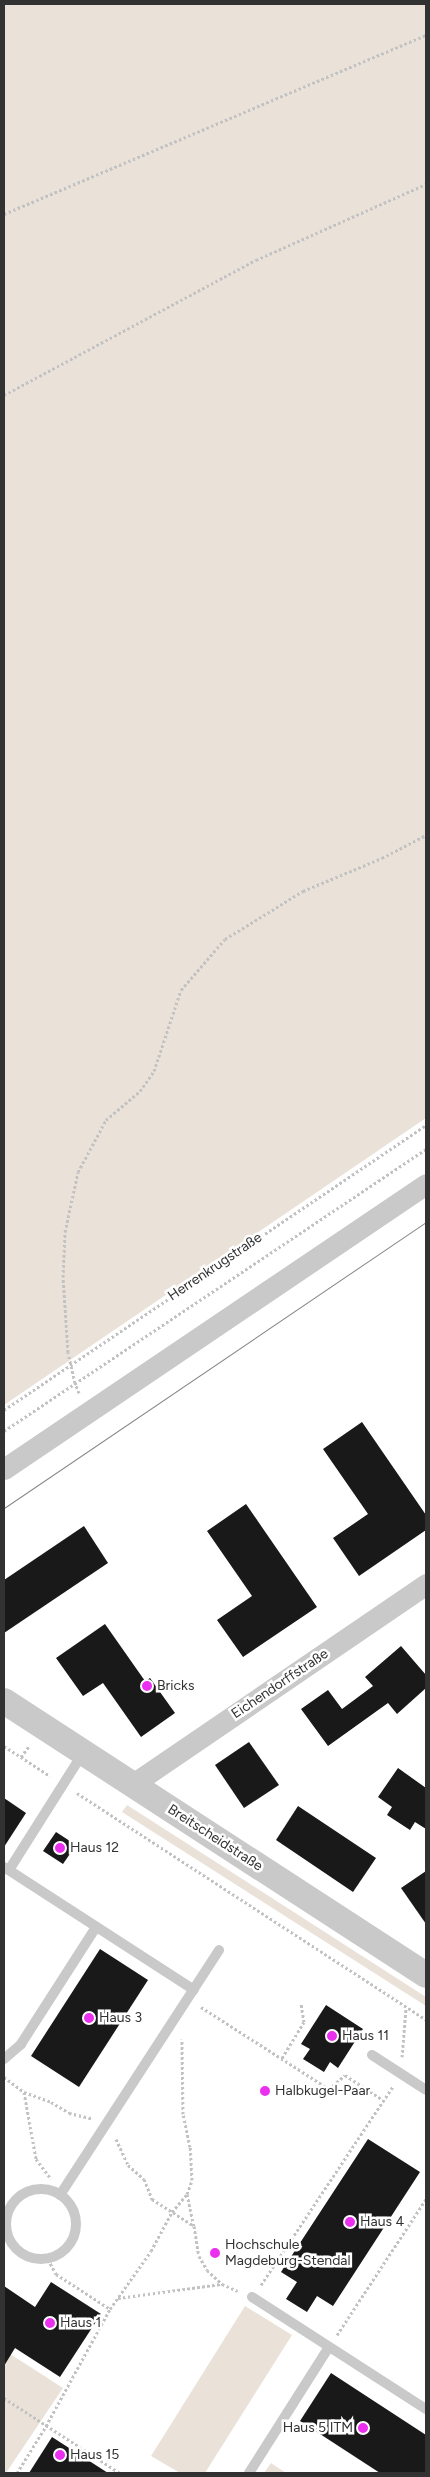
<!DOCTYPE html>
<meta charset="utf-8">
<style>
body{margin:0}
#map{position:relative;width:430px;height:2477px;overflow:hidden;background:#fff;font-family:Figtree,sans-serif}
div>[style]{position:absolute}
.green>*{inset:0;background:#eae2d9}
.building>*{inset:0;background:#191919}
.path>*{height:3px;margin-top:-1.5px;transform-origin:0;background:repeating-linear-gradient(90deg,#c2c2c2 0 2.5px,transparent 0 5px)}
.service>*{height:10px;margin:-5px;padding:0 5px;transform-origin:5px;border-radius:5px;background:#c9c9c9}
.service>.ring{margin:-5px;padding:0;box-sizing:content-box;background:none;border:10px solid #c9c9c9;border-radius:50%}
.minor>*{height:21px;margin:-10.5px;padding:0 10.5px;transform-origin:10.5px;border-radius:10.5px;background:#c9c9c9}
.tertiary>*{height:26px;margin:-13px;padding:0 13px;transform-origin:13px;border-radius:13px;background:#c9c9c9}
.tram>*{height:1px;margin:-0.5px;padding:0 0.5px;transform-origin:0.5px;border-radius:0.5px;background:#878787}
.dots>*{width:14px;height:14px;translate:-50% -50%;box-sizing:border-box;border:2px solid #fff;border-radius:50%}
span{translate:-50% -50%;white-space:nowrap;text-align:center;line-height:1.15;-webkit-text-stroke:5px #fff;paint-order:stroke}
.street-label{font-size:14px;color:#323232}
.poi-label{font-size:14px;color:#323232}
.left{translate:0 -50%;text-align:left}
.right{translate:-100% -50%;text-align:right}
.frame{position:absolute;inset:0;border:5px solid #323232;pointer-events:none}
</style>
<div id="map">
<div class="green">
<i style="clip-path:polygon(4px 4px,426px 4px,426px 1118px,4px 1405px)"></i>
<i style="clip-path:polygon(127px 1805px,426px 1997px,426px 2006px,122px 1812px)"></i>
<i style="clip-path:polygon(245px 2306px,292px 2335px,205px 2473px,180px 2473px,151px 2456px)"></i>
<i style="clip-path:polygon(4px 2350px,63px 2388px,6px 2473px,4px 2473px)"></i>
<i style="clip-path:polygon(271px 2463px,286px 2473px,264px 2473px)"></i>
</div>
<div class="building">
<i style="clip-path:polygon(362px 1422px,426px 1515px,426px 1530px,359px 1576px,333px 1538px,368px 1514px,323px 1449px)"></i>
<i style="clip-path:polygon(246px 1504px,317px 1607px,243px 1657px,217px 1620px,252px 1596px,207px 1531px)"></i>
<i style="clip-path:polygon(84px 1526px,108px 1563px,4px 1633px,4px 1580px)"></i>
<i style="clip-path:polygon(105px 1624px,145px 1681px,150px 1678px,175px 1713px,141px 1737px,103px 1683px,83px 1696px,56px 1658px)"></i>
<i style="clip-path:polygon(401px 1646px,426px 1675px,426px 1688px,397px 1714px,388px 1703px,328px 1746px,301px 1709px,328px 1690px,342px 1709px,373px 1686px,365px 1677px)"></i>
<i style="clip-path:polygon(249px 1742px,279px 1785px,244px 1808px,215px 1765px)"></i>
<i style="clip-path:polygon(398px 1768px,426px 1788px,426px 1829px,415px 1822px,410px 1830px,387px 1815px,392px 1807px,378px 1797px)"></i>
<i style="clip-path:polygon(4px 1798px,26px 1813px,4px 1847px)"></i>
<i style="clip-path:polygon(298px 1806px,376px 1858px,353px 1892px,276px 1840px)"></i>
<i style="clip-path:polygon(56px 1832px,76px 1845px,63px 1864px,43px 1851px)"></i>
<i style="clip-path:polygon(426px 1871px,426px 1924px,401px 1888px)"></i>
<i style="clip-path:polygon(100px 1949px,148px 1980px,79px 2087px,31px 2056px)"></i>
<i style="clip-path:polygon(326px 2005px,363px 2029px,338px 2068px,330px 2062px,324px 2072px,303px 2059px,310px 2049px,301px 2044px)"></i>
<i style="clip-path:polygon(368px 2139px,420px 2172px,333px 2306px,317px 2296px,307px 2312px,286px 2299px,297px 2282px,281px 2272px)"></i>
<i style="clip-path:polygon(51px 2282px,101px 2314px,60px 2377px,15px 2348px,4px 2366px,4px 2286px,35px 2307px)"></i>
<i style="clip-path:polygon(331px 2373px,426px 2435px,426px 2473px,380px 2473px,300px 2421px)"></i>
<i style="clip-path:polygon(52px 2437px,108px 2473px,29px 2473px)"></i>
</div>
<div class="path">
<i style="left:4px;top:214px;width:458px;rotate:-23deg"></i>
<i style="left:4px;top:395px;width:286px;rotate:-28.2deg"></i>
<i style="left:256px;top:260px;width:186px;rotate:-24.1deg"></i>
<i style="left:79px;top:1393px;width:11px;rotate:-112deg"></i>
<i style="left:75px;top:1383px;width:32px;rotate:-103deg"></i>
<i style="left:68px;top:1352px;width:75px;rotate:-93.8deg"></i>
<i style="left:63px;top:1277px;width:45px;rotate:-87.5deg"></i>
<i style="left:65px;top:1232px;width:61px;rotate:-77.8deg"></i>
<i style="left:78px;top:1172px;width:59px;rotate:-61.7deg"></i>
<i style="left:106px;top:1120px;width:45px;rotate:-40.5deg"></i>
<i style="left:140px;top:1091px;width:24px;rotate:-55deg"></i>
<i style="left:154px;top:1071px;width:85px;rotate:-71.6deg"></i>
<i style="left:181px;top:990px;width:67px;rotate:-49.2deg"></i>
<i style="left:225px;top:939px;width:92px;rotate:-31.6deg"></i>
<i style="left:303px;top:891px;width:86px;rotate:-22.7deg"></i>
<i style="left:382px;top:858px;width:50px;rotate:-27.6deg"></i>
<i style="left:4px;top:1410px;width:509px;rotate:-34.03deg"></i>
<i style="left:4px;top:1431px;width:508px;rotate:-33.75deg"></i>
<i style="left:4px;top:1746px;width:55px;rotate:33.1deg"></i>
<i style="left:21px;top:1757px;width:14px;rotate:-54deg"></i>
<i style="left:77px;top:1793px;width:416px;rotate:33deg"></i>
<i style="left:201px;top:2007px;width:152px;rotate:32.6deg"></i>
<i style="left:329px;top:2089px;width:21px;rotate:-41deg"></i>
<i style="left:345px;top:2075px;width:45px;rotate:33.3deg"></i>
<i style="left:402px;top:2057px;width:49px;rotate:-85.3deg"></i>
<i style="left:282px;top:2058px;width:42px;rotate:-58.6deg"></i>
<i style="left:304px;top:2022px;width:19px;rotate:-99deg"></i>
<i style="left:4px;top:2077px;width:25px;rotate:37deg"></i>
<i style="left:24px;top:2092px;width:68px;rotate:79.8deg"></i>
<i style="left:36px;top:2159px;width:25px;rotate:53deg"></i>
<i style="left:24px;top:2092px;width:29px;rotate:20deg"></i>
<i style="left:51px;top:2102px;width:21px;rotate:31deg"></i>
<i style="left:69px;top:2113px;width:23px;rotate:13deg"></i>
<i style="left:116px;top:2139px;width:29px;rotate:65deg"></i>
<i style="left:128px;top:2165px;width:21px;rotate:41deg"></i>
<i style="left:144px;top:2179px;width:22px;rotate:68deg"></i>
<i style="left:152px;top:2199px;width:50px;rotate:32.7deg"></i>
<i style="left:194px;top:2226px;width:30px;rotate:81deg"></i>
<i style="left:199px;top:2256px;width:16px;rotate:60deg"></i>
<i style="left:207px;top:2270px;width:21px;rotate:43deg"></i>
<i style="left:222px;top:2284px;width:17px;rotate:24deg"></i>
<i style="left:187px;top:2194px;width:33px;rotate:78deg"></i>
<i style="left:48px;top:2259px;width:17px;rotate:62deg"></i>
<i style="left:56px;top:2274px;width:64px;rotate:32.9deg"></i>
<i style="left:261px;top:2285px;width:239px;rotate:-56.4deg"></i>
<i style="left:118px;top:2298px;width:104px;rotate:-7.7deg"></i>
<i style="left:337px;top:2335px;width:163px;rotate:-56.8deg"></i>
<i style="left:4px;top:2398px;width:138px;rotate:32.9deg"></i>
<i style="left:17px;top:2473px;width:55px;rotate:-58.3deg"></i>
<i style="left:46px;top:2426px;width:133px;rotate:-61.3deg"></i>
<i style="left:110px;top:2309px;width:71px;rotate:-54.7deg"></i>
<i style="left:151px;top:2251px;width:44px;rotate:-61.7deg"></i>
<i style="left:172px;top:2212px;width:23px;rotate:-50deg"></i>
<i style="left:187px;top:2194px;width:15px;rotate:-70deg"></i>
<i style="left:192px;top:2180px;width:33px;rotate:-93deg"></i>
<i style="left:190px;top:2147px;width:34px;rotate:-102deg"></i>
<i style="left:183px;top:2114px;width:75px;rotate:-90.8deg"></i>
</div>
<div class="service">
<i style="left:4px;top:1867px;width:226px;rotate:32.9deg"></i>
<i style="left:9px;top:1870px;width:138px;rotate:-57.7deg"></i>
<i style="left:372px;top:2055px;width:64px;rotate:32.9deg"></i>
<i style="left:4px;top:2059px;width:23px;rotate:-41deg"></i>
<i style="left:21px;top:2044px;width:139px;rotate:-57.3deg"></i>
<i class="ring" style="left:6px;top:2189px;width:60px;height:60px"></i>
<i style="left:60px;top:2195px;width:292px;rotate:-57deg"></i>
<i style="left:252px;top:2297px;width:207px;rotate:32.8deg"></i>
<i style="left:249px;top:2473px;width:149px;rotate:-57.6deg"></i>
</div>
<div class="minor">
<i style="left:4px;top:1469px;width:509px;rotate:-34.03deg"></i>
<i style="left:133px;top:1784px;width:355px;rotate:-34.3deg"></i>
</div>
<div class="tertiary">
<i style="left:4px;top:1701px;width:503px;rotate:33deg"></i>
</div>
<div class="tram">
<i style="left:4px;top:1508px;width:510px;rotate:-34.13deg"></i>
</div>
<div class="dots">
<i style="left:147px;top:1686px;background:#ea30ee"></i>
<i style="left:60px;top:1848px;background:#ea30ee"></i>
<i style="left:89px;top:2018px;background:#ea30ee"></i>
<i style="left:332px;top:2036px;background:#ea30ee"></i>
<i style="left:265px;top:2091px;background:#ea30ee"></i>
<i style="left:350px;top:2222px;background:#ea30ee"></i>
<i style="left:215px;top:2253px;background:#ea30ee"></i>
<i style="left:50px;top:2323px;background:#ea30ee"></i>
<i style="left:363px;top:2428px;background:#ea30ee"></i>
<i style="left:60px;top:2455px;background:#ea30ee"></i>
</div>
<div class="street-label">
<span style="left:215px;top:1267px;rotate:-34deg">Herrenkrugstraße</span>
<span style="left:280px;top:1684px;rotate:-34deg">Eichendorffstraße</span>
<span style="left:215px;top:1838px;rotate:33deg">Breitscheidstraße</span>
</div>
<div class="poi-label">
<span class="left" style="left:157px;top:1686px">Bricks</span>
<span class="left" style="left:70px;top:1848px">Haus 12</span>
<span class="left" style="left:99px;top:2018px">Haus 3</span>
<span class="left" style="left:342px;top:2036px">Haus 11</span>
<span class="left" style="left:275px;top:2091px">Halbkugel-Paar</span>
<span class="left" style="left:360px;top:2222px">Haus 4</span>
<span class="left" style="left:225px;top:2253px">Hochschule<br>Magdeburg-Stendal</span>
<span class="left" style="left:60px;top:2323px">Haus 1</span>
<span class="right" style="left:353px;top:2428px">Haus 5 ITM</span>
<span class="left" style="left:70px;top:2455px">Haus 15</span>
</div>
<div class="frame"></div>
</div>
